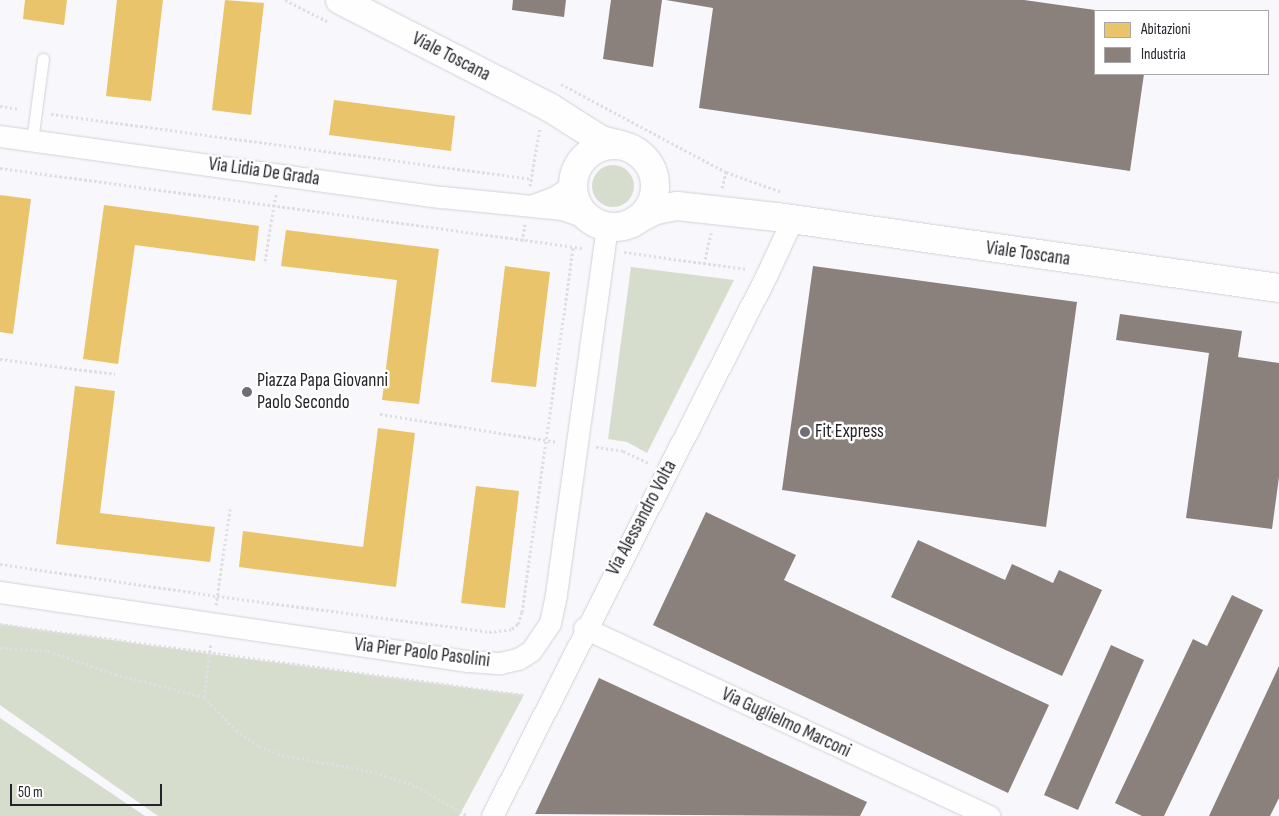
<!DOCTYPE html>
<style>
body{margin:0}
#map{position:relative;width:1279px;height:816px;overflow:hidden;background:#f7f7fc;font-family:"Sofia Sans Condensed",sans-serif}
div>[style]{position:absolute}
.green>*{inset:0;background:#d7ddcc}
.round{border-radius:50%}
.homes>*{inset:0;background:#e9c46a}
.industry>*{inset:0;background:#8a817c}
.path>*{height:3px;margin-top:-1.5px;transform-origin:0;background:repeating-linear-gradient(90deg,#dfdee1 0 2.5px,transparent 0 5px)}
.roads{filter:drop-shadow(0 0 1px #d2d2d7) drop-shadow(0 0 1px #d2d2d7)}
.lane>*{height:11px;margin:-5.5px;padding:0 5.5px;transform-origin:5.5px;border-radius:5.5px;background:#fefeff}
.street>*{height:21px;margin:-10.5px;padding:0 10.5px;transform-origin:10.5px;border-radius:10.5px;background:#fefeff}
.secondary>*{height:28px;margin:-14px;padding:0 14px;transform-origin:14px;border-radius:14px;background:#fefeff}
.secondary>.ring{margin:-14px;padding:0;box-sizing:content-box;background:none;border:28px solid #fefeff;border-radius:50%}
.dots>*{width:14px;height:14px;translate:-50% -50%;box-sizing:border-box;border:2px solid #fff;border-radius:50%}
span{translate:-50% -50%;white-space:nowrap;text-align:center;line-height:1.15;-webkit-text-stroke:5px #fff;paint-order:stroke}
.street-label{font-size:19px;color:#25242b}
.poi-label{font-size:19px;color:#25242b}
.left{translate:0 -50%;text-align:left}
.legend{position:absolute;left:1094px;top:10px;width:175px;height:65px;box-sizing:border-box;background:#fff;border:1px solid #a8a7aa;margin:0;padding:6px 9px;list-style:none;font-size:15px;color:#25242b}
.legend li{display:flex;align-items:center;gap:10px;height:25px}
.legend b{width:25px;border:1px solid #a8a7aa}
.scale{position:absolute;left:10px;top:784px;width:152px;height:22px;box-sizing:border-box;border:2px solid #25242b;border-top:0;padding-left:6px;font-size:15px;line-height:18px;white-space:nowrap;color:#25242b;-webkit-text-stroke:4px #fff;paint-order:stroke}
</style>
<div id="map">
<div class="green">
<i class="round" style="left:592px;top:165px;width:42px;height:42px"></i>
<i style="clip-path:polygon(631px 267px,734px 280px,647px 453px,627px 442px,608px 439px)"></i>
<i style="clip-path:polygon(0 624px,210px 654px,524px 695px,459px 816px,158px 816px,0 705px)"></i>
<i style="clip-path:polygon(0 718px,145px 816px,0 816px)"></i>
</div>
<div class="homes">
<i style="clip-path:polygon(25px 0,67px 0,64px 25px,23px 19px)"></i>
<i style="clip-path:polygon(117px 0,163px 0,151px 101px,106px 96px)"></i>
<i style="clip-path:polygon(225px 0,264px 3px,251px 115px,212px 110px)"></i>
<i style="clip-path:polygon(334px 100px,455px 116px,451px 151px,329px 135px)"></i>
<i style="clip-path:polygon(0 195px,31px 199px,13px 334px,0 332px)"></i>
<i style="clip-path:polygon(104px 205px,259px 226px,255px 261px,135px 245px,118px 364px,83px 359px)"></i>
<i style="clip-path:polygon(286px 230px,439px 249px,419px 404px,382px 400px,397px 280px,281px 266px)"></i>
<i style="clip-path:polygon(505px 266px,550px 272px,536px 387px,491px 382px)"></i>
<i style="clip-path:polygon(75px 386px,115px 391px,100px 513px,215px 527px,210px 562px,56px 544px)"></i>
<i style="clip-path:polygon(378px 428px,415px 433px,396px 587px,239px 567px,243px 531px,363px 547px)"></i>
<i style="clip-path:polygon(476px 486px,519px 491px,505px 608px,461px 603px)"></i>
</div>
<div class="industry">
<i style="clip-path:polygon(513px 0,566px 0,564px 17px,512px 10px)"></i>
<i style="clip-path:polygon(611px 0,662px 0,653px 67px,603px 59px)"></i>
<i style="clip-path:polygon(666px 0,1024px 0,1095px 10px,1095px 74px,1144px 74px,1130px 171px,699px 108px,713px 8px)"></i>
<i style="clip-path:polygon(813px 266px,1077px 302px,1046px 527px,782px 490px)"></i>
<i style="clip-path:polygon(1120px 314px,1242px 331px,1238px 357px,1279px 363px,1279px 477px,1272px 529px,1186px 518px,1209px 353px,1116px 340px)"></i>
<i style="clip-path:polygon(706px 512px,796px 555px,784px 580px,1049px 705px,1008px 793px,653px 625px)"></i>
<i style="clip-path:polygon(918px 540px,1005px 580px,1012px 564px,1053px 583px,1059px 570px,1102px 590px,1062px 676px,891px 597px)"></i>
<i style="clip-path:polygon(1232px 595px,1263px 610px,1164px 816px,1142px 816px,1115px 803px,1193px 639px,1207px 646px)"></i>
<i style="clip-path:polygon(1111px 645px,1144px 660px,1078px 810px,1044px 795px)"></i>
<i style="clip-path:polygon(1279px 666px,1279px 798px,1270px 816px,1209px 816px)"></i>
<i style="clip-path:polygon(599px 678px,867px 802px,860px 816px,535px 814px)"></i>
</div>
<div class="path">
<i style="left:285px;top:0;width:47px;rotate:26.6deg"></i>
<i style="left:561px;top:84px;width:187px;rotate:28.1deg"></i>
<i style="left:726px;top:172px;width:59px;rotate:19.7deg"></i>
<i style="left:0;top:106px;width:20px;rotate:9deg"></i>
<i style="left:51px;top:114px;width:484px;rotate:7.7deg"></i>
<i style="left:0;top:168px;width:588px;rotate:7.81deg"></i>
<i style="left:530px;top:186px;width:59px;rotate:-80.2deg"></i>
<i style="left:722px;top:188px;width:16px;rotate:-76deg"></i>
<i style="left:522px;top:241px;width:17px;rotate:-80deg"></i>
<i style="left:624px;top:252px;width:123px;rotate:7.9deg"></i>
<i style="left:265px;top:261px;width:68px;rotate:-80.7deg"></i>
<i style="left:704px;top:264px;width:32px;rotate:-77deg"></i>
<i style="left:0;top:359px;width:116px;rotate:7.4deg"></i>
<i style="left:380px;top:414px;width:179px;rotate:9deg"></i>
<i style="left:596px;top:447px;width:27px;rotate:8deg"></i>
<i style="left:623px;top:451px;width:29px;rotate:25deg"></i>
<i style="left:0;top:564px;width:219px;rotate:8.4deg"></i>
<i style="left:217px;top:596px;width:274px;rotate:7.5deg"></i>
<i style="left:489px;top:632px;width:23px;rotate:-7deg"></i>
<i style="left:512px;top:629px;width:8px;rotate:-40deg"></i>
<i style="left:518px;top:624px;width:13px;rotate:-72deg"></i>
<i style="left:522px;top:612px;width:369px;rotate:-82deg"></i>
<i style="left:216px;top:605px;width:97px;rotate:-81.7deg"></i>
<i style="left:0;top:624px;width:529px;rotate:7.72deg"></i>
<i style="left:0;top:648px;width:48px;rotate:3.6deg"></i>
<i style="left:48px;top:651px;width:71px;rotate:18.9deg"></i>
<i style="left:115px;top:674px;width:92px;rotate:14.5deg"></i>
<i style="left:204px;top:697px;width:46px;rotate:45.9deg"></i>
<i style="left:236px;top:730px;width:28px;rotate:35deg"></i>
<i style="left:259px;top:746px;width:25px;rotate:21deg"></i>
<i style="left:282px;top:755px;width:89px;rotate:10.3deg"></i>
<i style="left:370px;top:771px;width:48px;rotate:18.1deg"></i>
<i style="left:416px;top:786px;width:60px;rotate:30deg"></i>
<i style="left:204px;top:697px;width:53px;rotate:-82.5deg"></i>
</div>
<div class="roads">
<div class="lane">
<i style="left:32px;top:141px;width:83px;rotate:-82.4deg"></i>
</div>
<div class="street">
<i style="left:0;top:136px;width:446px;rotate:7.9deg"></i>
<i style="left:442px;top:197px;width:121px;rotate:5.7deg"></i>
<i style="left:562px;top:209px;width:28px;rotate:19deg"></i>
<i style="left:533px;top:205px;width:23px;rotate:-20deg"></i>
<i style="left:555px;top:197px;width:22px;rotate:-34deg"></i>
<i style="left:0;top:592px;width:473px;rotate:8.4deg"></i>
<i style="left:468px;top:661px;width:32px;rotate:4deg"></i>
<i style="left:500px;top:663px;width:18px;rotate:-13deg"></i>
<i style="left:518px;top:659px;width:15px;rotate:-32deg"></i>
<i style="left:531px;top:651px;width:34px;rotate:-56deg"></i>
<i style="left:550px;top:623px;width:30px;rotate:-78deg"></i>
<i style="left:556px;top:594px;width:372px;rotate:-82.1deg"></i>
<i style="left:584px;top:628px;width:447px;rotate:24.9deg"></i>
<i style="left:492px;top:816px;width:606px;rotate:-63.1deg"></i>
<i style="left:766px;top:276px;width:50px;rotate:-65deg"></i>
<i style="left:787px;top:231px;width:12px;rotate:-81deg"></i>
</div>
<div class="secondary">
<i style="left:340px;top:0;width:235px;rotate:27.1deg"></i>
<i style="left:549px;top:107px;width:62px;rotate:32.4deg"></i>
<i style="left:601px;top:140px;width:21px;rotate:14deg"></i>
<i class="ring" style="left:573px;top:145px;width:54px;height:54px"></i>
<i style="left:640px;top:218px;width:18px;rotate:-27deg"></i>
<i style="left:656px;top:210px;width:21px;rotate:-11deg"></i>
<i style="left:677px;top:206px;width:101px;rotate:6.3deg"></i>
<i style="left:777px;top:217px;width:507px;rotate:8.05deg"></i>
</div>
</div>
<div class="dots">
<i style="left:247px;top:392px;background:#6e6e74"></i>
<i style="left:805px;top:432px;background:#6e6e74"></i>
</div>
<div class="street-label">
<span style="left:451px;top:57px;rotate:27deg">Viale Toscana</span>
<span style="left:264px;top:172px;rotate:8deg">Via Lidia De Grada</span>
<span style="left:1028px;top:254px;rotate:8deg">Viale Toscana</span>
<span style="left:642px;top:518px;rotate:-62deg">Via Alessandro Volta</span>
<span style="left:422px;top:653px;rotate:7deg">Via Pier Paolo Pasolini</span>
<span style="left:786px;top:723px;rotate:25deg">Via Guglielmo Marconi</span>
</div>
<div class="poi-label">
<span class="left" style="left:257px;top:392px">Piazza Papa Giovanni<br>Paolo Secondo</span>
<span class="left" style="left:815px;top:432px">Fit Express</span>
</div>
<ul class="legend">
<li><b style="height:14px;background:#e9c46a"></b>Abitazioni</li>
<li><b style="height:14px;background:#8a817c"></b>Industria</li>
</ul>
<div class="scale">50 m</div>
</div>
